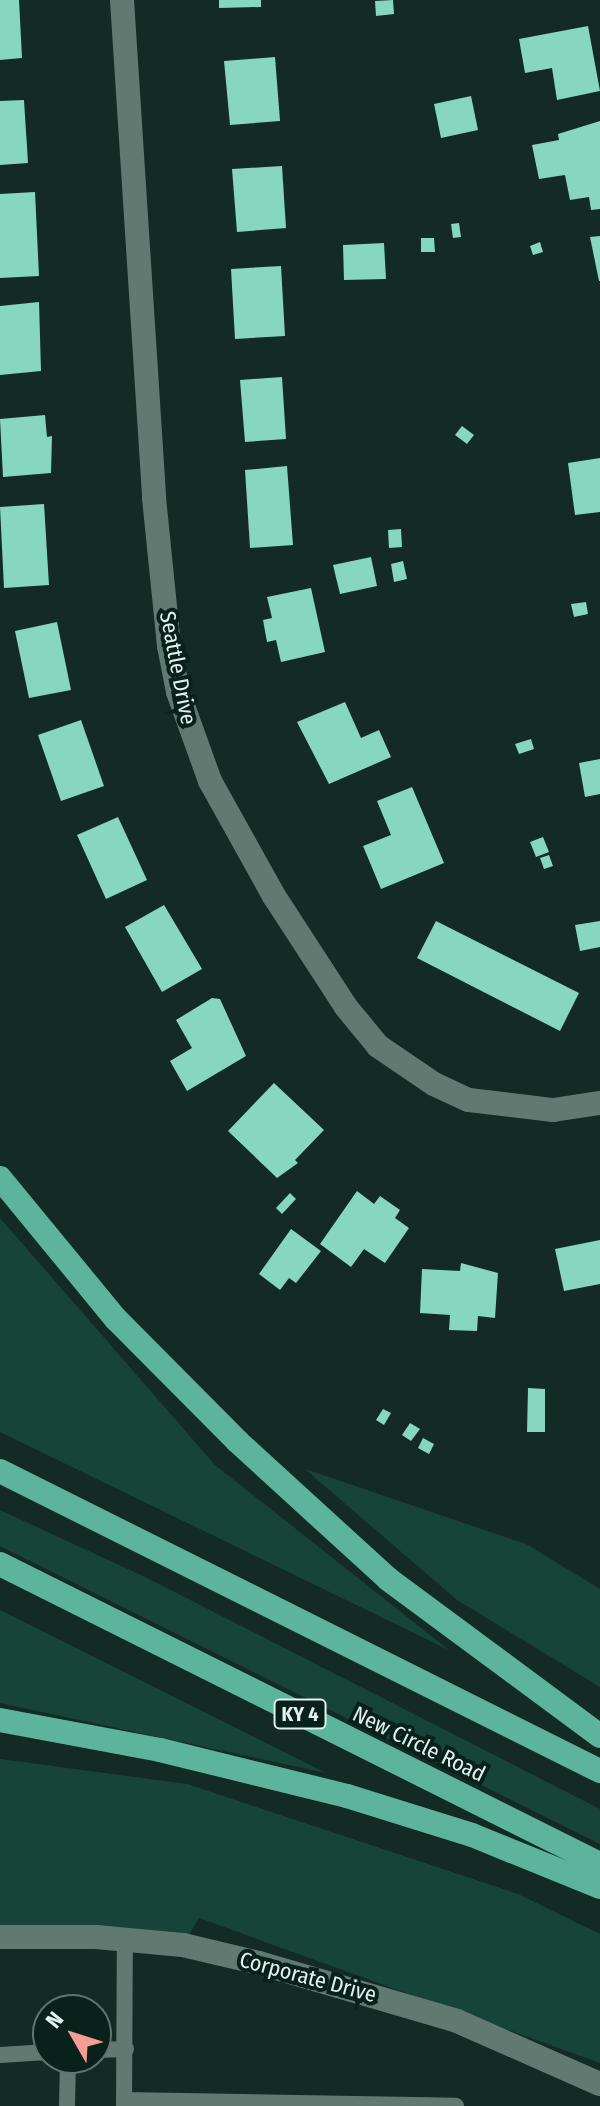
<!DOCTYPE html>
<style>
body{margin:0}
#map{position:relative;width:600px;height:2106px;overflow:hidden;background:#132b24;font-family:"Fira Sans Condensed",sans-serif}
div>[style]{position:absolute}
.green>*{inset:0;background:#174439}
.building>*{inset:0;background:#86d6c0}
.lane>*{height:16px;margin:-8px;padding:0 8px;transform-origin:8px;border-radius:8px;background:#607971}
.street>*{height:24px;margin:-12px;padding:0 12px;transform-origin:12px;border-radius:12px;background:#607971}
.highway>*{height:24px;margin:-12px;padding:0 12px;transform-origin:12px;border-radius:12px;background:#5db49d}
span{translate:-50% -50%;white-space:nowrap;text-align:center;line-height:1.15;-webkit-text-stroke:8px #09211b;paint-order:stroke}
.shield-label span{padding:2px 6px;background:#09211b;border:2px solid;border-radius:6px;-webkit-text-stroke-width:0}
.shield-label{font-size:20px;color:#e4f2ed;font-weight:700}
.street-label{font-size:22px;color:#e4f2ed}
.north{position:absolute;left:32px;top:1994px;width:80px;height:80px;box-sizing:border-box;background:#09211b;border:2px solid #61756f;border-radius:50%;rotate:309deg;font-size:22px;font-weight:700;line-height:32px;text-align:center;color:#e4f2ed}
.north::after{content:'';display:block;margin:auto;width:28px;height:36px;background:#f59c95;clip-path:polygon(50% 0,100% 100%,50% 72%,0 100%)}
</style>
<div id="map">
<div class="green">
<i style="clip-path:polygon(0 1218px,215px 1465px,449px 1650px,0 1432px)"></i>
<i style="clip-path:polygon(305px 1469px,526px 1544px,600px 1589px,600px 1687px,457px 1600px)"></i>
<i style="clip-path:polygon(0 1510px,145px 1577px,600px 1809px,600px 1844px,0 1546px)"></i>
<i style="clip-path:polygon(0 1610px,326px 1773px,0 1703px)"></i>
<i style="clip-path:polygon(0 1759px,187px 1784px,518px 1894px,600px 1934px,600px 2063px,199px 1918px,183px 1945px,0 1937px)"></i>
</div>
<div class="building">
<i style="clip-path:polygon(0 0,19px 0,22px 58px,0 60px)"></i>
<i style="clip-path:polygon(219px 0,261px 0,261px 7px,219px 8px)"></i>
<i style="clip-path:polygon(393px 0,394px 14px,376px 16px,375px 1px)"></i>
<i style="clip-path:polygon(588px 26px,600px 91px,557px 100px,552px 68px,525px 73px,519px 39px)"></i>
<i style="clip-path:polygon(275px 57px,280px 121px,230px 125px,224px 61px)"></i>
<i style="clip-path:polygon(471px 96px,478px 130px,441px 138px,434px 104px)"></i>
<i style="clip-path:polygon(24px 100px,28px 163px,0 165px,0 101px)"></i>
<i style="clip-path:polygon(600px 121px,600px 209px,591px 210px,589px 197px,570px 200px,565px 175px,539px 179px,532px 145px,559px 140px,558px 134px)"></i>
<i style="clip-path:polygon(282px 166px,286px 228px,237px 232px,232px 169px)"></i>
<i style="clip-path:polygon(35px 192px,39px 276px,0 278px,0 194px)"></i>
<i style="clip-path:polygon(459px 223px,461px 237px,453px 238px,451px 224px)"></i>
<i style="clip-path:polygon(600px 236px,600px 281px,599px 281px,590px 237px)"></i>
<i style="clip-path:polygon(421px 238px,434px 238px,435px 252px,421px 252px)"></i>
<i style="clip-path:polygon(540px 242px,543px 252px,533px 255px,530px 246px)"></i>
<i style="clip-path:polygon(384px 243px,386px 279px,344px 280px,343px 245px)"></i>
<i style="clip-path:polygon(281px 266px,285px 336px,235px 339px,231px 269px)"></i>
<i style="clip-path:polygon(39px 302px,41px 371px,0 375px,0 306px)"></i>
<i style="clip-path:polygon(282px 377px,286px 439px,245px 442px,240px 380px)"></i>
<i style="clip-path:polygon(45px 415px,47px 437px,52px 436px,51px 473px,3px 477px,0 419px)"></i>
<i style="clip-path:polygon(462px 426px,474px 435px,467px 444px,455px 435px)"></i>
<i style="clip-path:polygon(600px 458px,600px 512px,575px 515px,568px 463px)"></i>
<i style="clip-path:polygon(287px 466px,293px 545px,250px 548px,245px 470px)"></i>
<i style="clip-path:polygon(44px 504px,49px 585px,4px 588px,0 507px)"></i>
<i style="clip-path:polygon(401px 529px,402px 547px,389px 548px,388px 530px)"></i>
<i style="clip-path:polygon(371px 557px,377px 586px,340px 594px,333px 565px)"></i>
<i style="clip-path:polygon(403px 561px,407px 579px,394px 582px,391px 564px)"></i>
<i style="clip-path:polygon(311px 588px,325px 652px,281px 662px,276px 640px,267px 642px,263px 620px,272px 618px,267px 597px)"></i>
<i style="clip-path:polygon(586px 602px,588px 614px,574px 617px,571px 604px)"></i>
<i style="clip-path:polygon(57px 622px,71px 690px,29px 698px,15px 631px)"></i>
<i style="clip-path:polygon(345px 702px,361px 738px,379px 730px,391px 757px,329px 784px,297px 722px)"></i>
<i style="clip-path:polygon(81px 720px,104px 786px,61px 801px,38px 735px)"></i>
<i style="clip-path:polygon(531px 739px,534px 749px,519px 754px,515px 744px)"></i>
<i style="clip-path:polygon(600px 759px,600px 794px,585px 797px,579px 763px)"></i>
<i style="clip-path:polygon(412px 787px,444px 863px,381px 889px,363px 846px,391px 835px,377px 801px)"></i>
<i style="clip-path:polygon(118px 817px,147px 880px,106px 899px,77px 835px)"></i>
<i style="clip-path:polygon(543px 837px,549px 852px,536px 857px,530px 842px)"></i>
<i style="clip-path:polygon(549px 855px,553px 866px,544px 869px,540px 858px)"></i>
<i style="clip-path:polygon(164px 905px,202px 969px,162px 992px,125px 927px)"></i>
<i style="clip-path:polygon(436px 921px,579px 993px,560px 1031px,417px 958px)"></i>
<i style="clip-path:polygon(600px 921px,600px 947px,580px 951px,575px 925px)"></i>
<i style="clip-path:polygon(212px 998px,220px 999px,246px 1056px,187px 1091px,170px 1061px,192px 1048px,176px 1020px)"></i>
<i style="clip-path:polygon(274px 1083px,324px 1130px,295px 1160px,298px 1163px,277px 1178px,228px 1131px)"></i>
<i style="clip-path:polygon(357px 1191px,374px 1204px,380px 1196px,400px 1210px,395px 1218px,409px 1228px,385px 1263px,364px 1249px,351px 1267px,320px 1244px)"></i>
<i style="clip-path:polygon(290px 1193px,296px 1199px,282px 1214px,276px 1208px)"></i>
<i style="clip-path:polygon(291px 1229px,321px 1251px,296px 1283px,289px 1278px,280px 1290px,259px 1274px)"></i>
<i style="clip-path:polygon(600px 1240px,600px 1284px,564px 1291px,555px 1249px)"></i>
<i style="clip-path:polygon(461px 1263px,498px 1273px,495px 1318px,478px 1316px,477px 1331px,449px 1330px,450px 1315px,420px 1313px,422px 1269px,460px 1271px)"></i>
<i style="clip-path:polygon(528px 1388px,545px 1389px,545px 1432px,527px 1432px)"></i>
<i style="clip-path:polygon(383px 1409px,391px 1413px,384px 1425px,376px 1420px)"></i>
<i style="clip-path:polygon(410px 1423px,420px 1429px,411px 1441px,402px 1435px)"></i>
<i style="clip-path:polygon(423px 1438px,434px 1444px,429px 1454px,418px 1448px)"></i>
</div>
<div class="lane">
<i style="left:96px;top:2050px;width:30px;rotate:-2deg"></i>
<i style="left:0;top:2055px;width:48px;rotate:-3.6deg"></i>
<i style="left:124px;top:2100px;width:332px;rotate:1deg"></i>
<i style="left:67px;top:2106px;width:48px;rotate:-88.8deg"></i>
<i style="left:124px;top:2106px;width:166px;rotate:-89.7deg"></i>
</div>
<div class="street">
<i style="left:122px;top:0;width:499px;rotate:86.3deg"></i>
<i style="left:154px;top:498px;width:149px;rotate:84.2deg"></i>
<i style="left:169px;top:646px;width:47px;rotate:78.9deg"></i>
<i style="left:178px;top:692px;width:95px;rotate:70.2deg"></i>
<i style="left:210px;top:781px;width:132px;rotate:60.9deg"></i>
<i style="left:274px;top:896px;width:132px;rotate:57deg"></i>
<i style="left:346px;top:1007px;width:50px;rotate:50.6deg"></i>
<i style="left:378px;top:1046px;width:68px;rotate:34.2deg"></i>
<i style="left:434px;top:1084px;width:38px;rotate:25deg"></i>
<i style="left:469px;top:1100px;width:85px;rotate:6.8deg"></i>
<i style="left:553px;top:1110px;width:48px;rotate:-8.5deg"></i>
<i style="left:0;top:1937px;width:96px"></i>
<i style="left:96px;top:1937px;width:87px;rotate:5.3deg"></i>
<i style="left:183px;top:1945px;width:78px;rotate:13.3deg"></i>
<i style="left:259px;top:1963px;width:206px;rotate:16.3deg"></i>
<i style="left:457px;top:2021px;width:156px;rotate:23.8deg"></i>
</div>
<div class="highway">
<i style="left:0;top:1178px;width:183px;rotate:50.6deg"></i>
<i style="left:116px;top:1319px;width:172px;rotate:45.2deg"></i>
<i style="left:237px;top:1441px;width:205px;rotate:42.4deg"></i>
<i style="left:388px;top:1579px;width:264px;rotate:36.5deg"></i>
<i style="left:0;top:1471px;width:671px;rotate:26.57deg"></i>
<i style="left:0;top:1564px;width:671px;rotate:26.57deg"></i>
<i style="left:0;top:1720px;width:163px;rotate:10.6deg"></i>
<i style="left:160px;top:1750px;width:193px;rotate:13.8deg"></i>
<i style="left:347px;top:1796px;width:131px;rotate:17.3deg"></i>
<i style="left:472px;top:1835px;width:138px;rotate:22.1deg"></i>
</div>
<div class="shield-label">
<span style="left:300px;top:1714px">KY 4</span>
</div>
<div class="street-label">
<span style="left:178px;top:668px;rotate:79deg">Seattle Drive</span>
<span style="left:419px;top:1744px;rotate:26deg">New Circle Road</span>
<span style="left:308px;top:1977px;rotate:15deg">Corporate Drive</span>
</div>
<div class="north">N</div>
</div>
